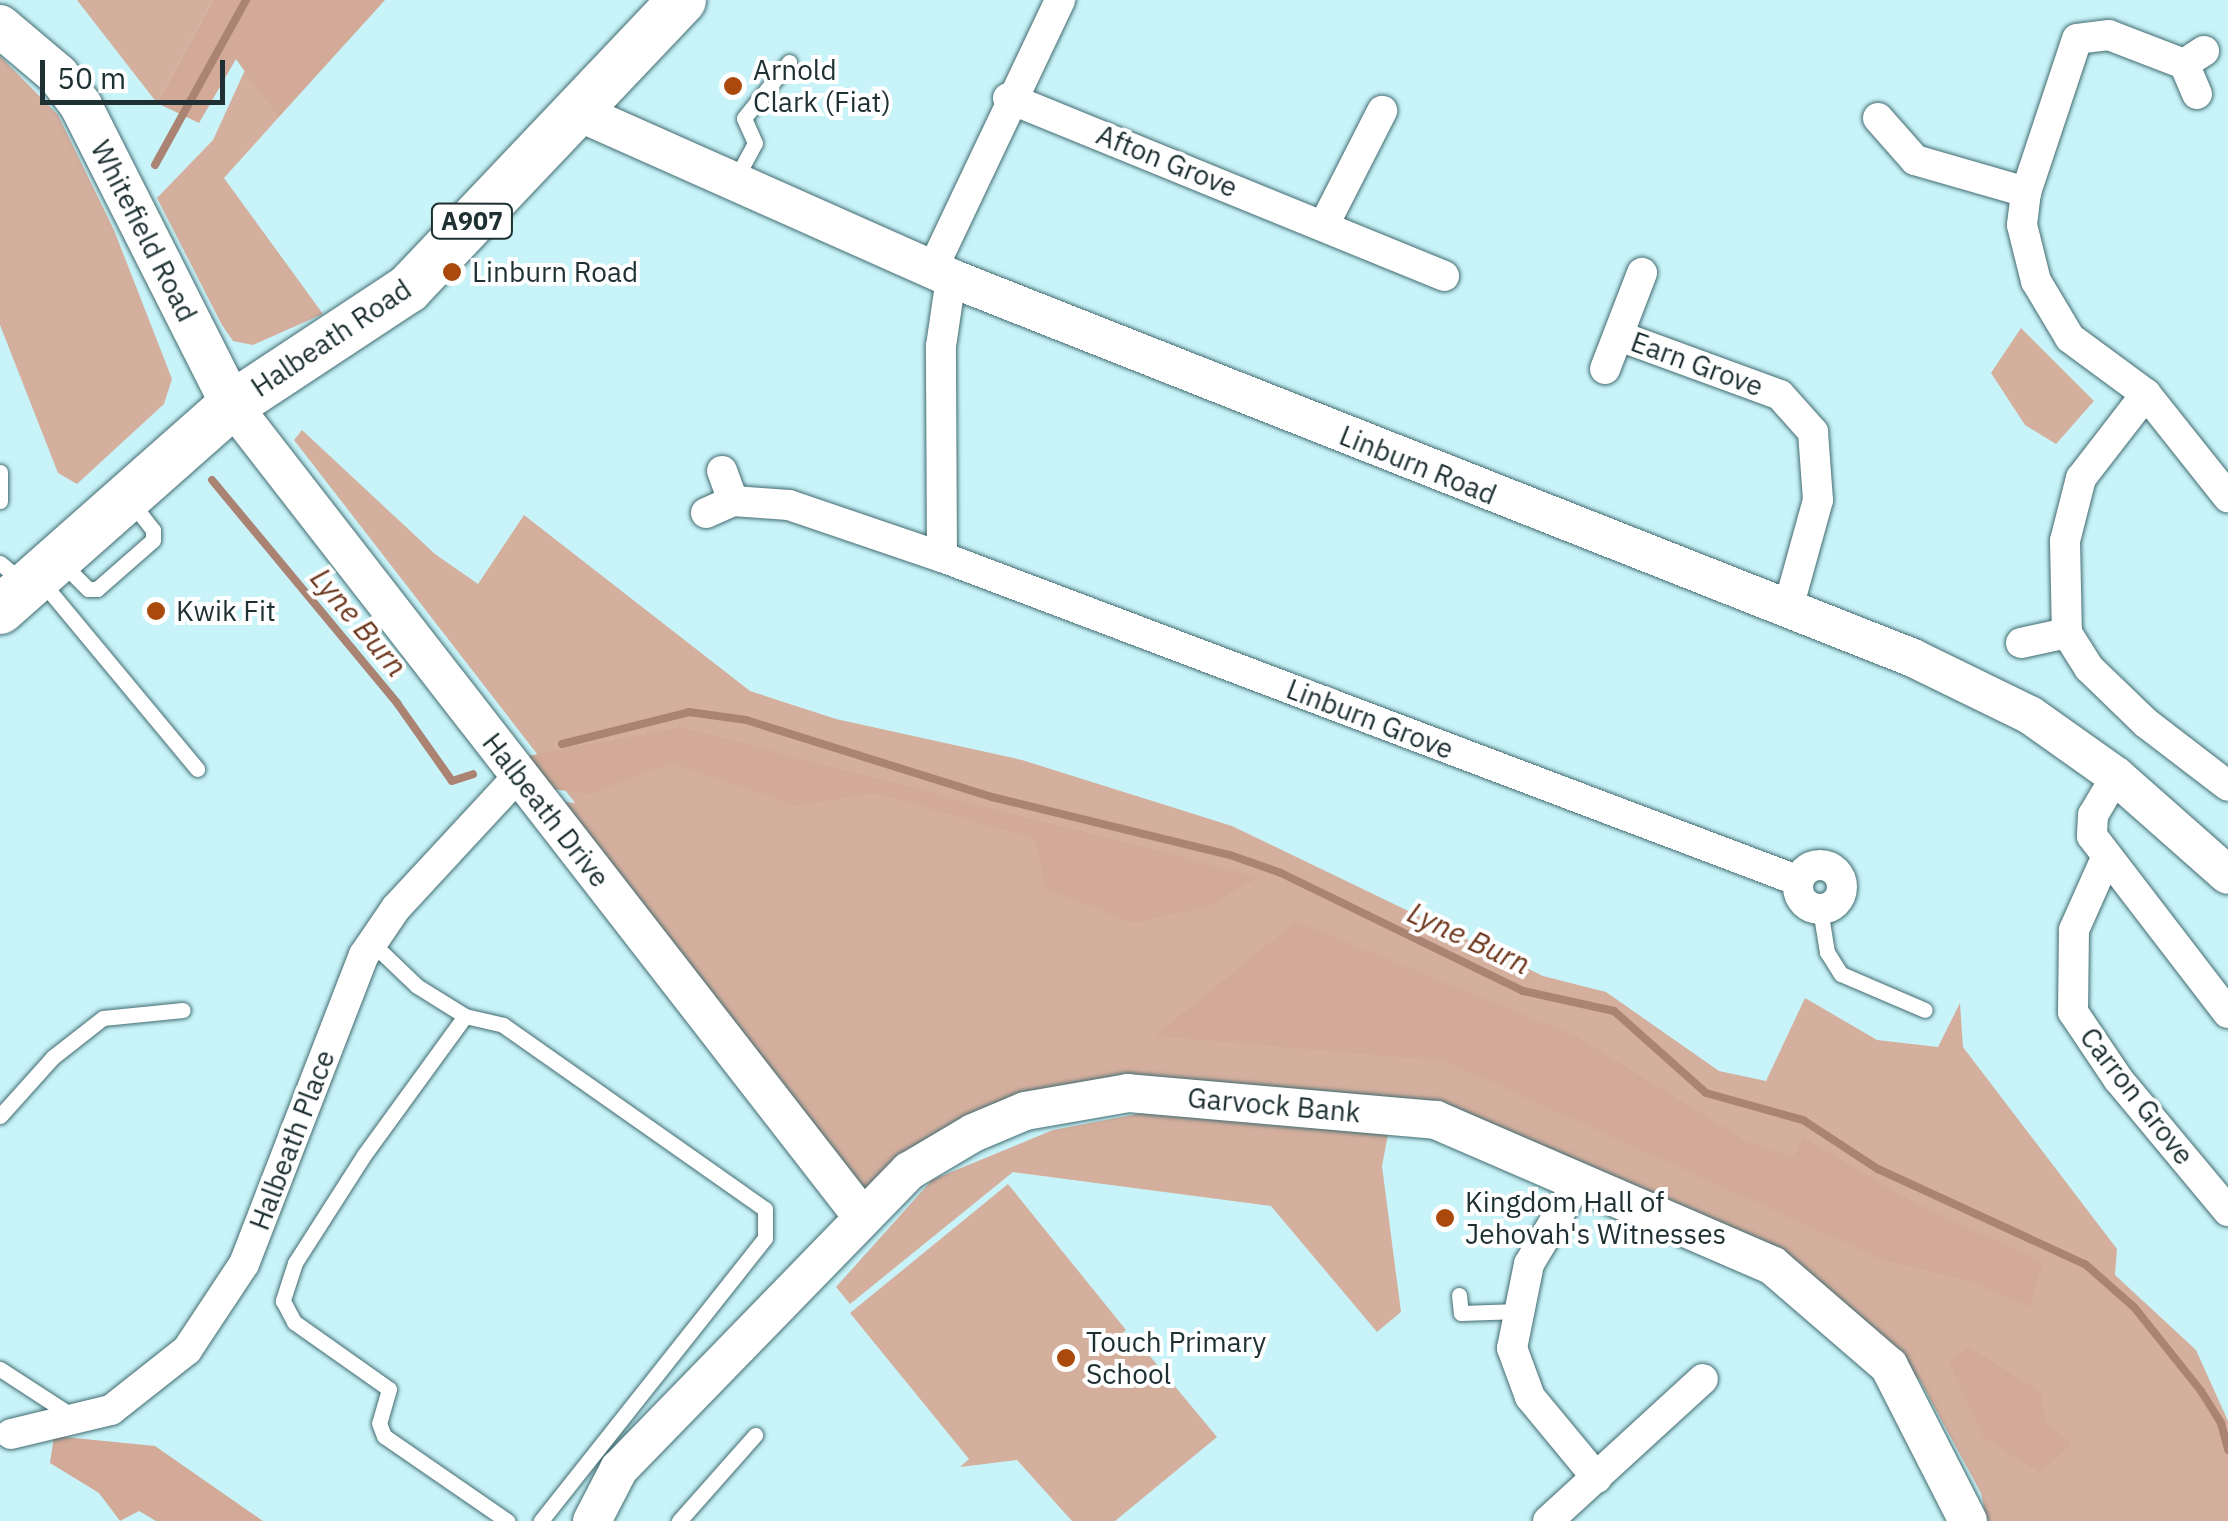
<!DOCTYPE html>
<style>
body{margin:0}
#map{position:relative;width:2228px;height:1521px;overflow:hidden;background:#c8f4f9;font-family:"IBM Plex Sans",sans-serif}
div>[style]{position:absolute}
.green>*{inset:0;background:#d5af9e}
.forest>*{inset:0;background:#d3aa97}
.stream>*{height:8px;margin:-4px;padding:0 4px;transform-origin:4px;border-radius:4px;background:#ab8372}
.roads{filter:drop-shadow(0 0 2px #436b70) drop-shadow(0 0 2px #436b70)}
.service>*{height:15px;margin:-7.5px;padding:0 7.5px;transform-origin:7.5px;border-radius:7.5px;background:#fff}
.minor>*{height:30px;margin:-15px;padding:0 15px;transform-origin:15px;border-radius:15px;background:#fff}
.minor>.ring{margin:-15px;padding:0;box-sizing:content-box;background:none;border:30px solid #fff;border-radius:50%}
.tertiary>*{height:38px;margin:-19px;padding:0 19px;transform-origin:19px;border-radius:19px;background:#fff}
.secondary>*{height:42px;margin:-21px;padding:0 21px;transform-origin:21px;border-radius:21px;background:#fff}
.primary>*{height:48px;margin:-24px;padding:0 24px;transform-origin:24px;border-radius:24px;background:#fff}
.dots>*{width:28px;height:28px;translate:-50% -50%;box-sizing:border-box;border:5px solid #fff;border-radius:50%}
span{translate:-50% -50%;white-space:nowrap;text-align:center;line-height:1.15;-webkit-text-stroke:8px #fff;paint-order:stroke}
.shield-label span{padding:2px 8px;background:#fff;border:2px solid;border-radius:8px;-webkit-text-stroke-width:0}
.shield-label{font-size:25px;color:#1e3032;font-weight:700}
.poi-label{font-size:28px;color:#1e3032}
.left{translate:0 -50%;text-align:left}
.street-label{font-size:28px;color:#1e3032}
.water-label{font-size:30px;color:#6e381e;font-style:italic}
.scale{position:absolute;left:40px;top:60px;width:185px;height:45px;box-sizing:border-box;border:5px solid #1e3032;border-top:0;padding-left:12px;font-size:30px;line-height:35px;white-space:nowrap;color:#1e3032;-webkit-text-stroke:8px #fff;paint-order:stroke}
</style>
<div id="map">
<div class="green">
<i style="clip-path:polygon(77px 0,213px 0,157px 103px)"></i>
<i style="clip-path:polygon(0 56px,58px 115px,114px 230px,172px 379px,164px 404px,77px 484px,58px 473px,0 325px)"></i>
<i style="clip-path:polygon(245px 70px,278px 118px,224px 178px,323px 314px,253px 345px,233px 341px,222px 325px,157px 198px,213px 140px)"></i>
<i style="clip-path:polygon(2021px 328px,2094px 401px,2056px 444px,2025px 425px,1991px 373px)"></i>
<i style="clip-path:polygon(302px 430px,435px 554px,478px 584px,524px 515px,750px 691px,836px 719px,1022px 760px,1232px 826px,1543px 976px,1606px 992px,1719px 1071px,1766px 1081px,1805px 998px,1877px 1040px,1938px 1047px,1960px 1003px,1963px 1047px,2117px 1249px,2115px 1275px,2196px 1350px,2228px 1421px,2228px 1521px,1987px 1521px,1981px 1493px,1919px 1379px,1889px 1366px,1773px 1267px,1436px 1120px,1128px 1093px,1025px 1111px,861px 1215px,558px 801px,575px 803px,294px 440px)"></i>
<i style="clip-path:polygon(1143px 1113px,1388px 1134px,1382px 1166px,1401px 1312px,1377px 1332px,1271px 1206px,1013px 1172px,850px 1304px,836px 1287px,932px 1180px,1053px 1130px)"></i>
<i style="clip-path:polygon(1008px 1184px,1126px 1330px,1102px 1351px,1144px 1349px,1217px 1437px,1115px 1521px,1072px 1521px,1017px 1460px,960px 1467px,969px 1459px,850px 1313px)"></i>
</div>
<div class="forest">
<i style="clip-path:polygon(213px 0,385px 0,278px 118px,236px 59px,199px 123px,157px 103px)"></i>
<i style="clip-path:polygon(681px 727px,971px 803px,1259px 877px,1207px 907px,1133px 923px,1046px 889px,1035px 839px,875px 793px,796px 806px,672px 763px,590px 794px,552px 789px,528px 756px)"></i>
<i style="clip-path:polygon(1296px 921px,1576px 1036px,1748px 1142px,1793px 1157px,1803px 1137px,1915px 1203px,2043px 1262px,2030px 1307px,1972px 1282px,1882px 1260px,1445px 1061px,1155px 1036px)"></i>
<i style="clip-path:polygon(1969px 1347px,2041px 1392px,2046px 1421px,2072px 1444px,2040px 1473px,1984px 1438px,1948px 1361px)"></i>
<i style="clip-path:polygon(54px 1436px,155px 1446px,263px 1521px,156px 1521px,139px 1511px,120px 1521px,99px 1493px,50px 1463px)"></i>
</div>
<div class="stream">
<i style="left:155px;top:165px;width:188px;rotate:-61.1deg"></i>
<i style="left:212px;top:480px;width:290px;rotate:50.3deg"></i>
<i style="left:397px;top:703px;width:95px;rotate:54.8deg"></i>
<i style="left:452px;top:781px;width:22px;rotate:-18deg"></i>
<i style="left:562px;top:744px;width:131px;rotate:-14.1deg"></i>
<i style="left:689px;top:712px;width:58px;rotate:8deg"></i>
<i style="left:746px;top:720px;width:258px;rotate:17.4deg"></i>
<i style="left:992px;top:797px;width:245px;rotate:13.7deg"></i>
<i style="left:1230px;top:855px;width:54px;rotate:19.4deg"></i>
<i style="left:1281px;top:873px;width:269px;rotate:26deg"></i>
<i style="left:1523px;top:991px;width:93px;rotate:12.4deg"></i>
<i style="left:1614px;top:1011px;width:123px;rotate:41.7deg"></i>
<i style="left:1706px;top:1093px;width:101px;rotate:15.6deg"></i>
<i style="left:1803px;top:1120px;width:90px;rotate:33.2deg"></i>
<i style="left:1878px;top:1169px;width:228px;rotate:24.7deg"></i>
<i style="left:2085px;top:1264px;width:65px;rotate:41.3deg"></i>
<i style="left:2134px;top:1307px;width:107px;rotate:51.4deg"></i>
<i style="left:2201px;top:1391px;width:38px;rotate:58deg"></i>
<i style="left:2221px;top:1423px;width:28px;rotate:75deg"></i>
</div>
<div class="roads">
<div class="service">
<i style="left:735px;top:180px;width:42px;rotate:-61.6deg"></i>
<i style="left:755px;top:143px;width:27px;rotate:-114deg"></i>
<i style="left:744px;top:118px;width:72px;rotate:-51.2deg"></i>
<i style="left:0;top:472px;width:29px;rotate:90deg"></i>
<i style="left:61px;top:562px;width:38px;rotate:45deg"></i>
<i style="left:88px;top:589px;width:9px"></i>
<i style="left:97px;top:589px;width:74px;rotate:-41.2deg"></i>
<i style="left:153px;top:540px;width:10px;rotate:-90deg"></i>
<i style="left:153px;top:530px;width:34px;rotate:-128deg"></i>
<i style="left:0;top:563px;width:30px;rotate:40deg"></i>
<i style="left:42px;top:582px;width:243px;rotate:50.3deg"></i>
<i style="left:1820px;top:909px;width:44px;rotate:80.8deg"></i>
<i style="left:1827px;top:952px;width:26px;rotate:58deg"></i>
<i style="left:1841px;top:974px;width:91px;rotate:23.2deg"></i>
<i style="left:372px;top:943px;width:62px;rotate:43.7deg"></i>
<i style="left:417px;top:986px;width:57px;rotate:32deg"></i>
<i style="left:465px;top:1016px;width:39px;rotate:13deg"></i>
<i style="left:503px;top:1025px;width:320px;rotate:35.1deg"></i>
<i style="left:765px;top:1209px;width:29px;rotate:90deg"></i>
<i style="left:765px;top:1238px;width:361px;rotate:128.4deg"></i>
<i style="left:465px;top:1016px;width:172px;rotate:126deg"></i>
<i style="left:364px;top:1155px;width:128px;rotate:122.6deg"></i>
<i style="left:295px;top:1263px;width:40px;rotate:108deg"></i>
<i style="left:283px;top:1301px;width:24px;rotate:62deg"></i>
<i style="left:294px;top:1322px;width:116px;rotate:35.2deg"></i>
<i style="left:389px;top:1389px;width:35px;rotate:106deg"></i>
<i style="left:379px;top:1423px;width:14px;rotate:69deg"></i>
<i style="left:384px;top:1436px;width:150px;rotate:34.6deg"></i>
<i style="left:0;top:1116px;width:79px;rotate:-48.1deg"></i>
<i style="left:53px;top:1057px;width:63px;rotate:-38deg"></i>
<i style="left:103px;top:1018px;width:80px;rotate:-5.7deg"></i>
<i style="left:1459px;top:1295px;width:18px;rotate:84deg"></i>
<i style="left:1461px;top:1313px;width:58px;rotate:-2deg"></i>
<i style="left:0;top:1369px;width:92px;rotate:33deg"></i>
<i style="left:679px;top:1521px;width:115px;rotate:-48.5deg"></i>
</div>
<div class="minor">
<i style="left:2184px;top:64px;width:80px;rotate:-158.9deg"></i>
<i style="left:2109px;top:35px;width:32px;rotate:173deg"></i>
<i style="left:2077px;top:39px;width:161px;rotate:108.4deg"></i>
<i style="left:2026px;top:192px;width:33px;rotate:97deg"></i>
<i style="left:2022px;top:225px;width:58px;rotate:76deg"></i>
<i style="left:2036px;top:281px;width:66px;rotate:59.2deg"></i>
<i style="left:2070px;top:338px;width:94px;rotate:36.4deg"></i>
<i style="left:2146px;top:394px;width:132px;rotate:51.5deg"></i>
<i style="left:2197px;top:94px;width:33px;rotate:-113deg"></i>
<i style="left:2184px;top:64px;width:24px;rotate:-33deg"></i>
<i style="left:1008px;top:98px;width:471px;rotate:22.2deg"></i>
<i style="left:1878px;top:118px;width:56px;rotate:48.6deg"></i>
<i style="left:1915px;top:160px;width:116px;rotate:16.1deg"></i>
<i style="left:1325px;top:223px;width:126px;rotate:-63deg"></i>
<i style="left:932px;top:270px;width:299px;rotate:-64.6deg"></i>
<i style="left:1619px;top:336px;width:171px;rotate:20.1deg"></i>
<i style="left:1780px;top:395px;width:50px;rotate:48.3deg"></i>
<i style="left:1813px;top:432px;width:68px;rotate:85.8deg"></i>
<i style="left:1818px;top:500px;width:116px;rotate:105.5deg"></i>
<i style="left:1605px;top:369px;width:103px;rotate:-68.9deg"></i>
<i style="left:2146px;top:394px;width:106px;rotate:127.7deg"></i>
<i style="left:2081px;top:478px;width:65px;rotate:104.3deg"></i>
<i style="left:2065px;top:541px;width:92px;rotate:88.8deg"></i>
<i style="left:2067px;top:633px;width:41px;rotate:57.8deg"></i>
<i style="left:2089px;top:668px;width:79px;rotate:44deg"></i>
<i style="left:2146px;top:723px;width:103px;rotate:37.5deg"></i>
<i style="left:733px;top:501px;width:56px;rotate:4.1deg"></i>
<i style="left:789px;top:505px;width:162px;rotate:18.8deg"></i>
<i style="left:942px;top:557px;width:916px;rotate:20.71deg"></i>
<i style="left:706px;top:513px;width:30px;rotate:-24deg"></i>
<i style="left:733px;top:501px;width:32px;rotate:-110deg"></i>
<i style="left:942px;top:557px;width:211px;rotate:-90.3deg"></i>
<i style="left:941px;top:346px;width:69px;rotate:-81.6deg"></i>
<i style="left:2021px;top:643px;width:47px;rotate:-12.3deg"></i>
<i style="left:2116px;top:776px;width:45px;rotate:120.5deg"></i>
<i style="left:2093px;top:815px;width:21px;rotate:93deg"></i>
<i style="left:2092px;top:836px;width:223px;rotate:52.5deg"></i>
<i style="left:2106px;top:858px;width:79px;rotate:114deg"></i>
<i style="left:2074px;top:930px;width:82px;rotate:90.7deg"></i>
<i style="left:2073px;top:1012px;width:81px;rotate:56.1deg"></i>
<i style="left:2118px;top:1079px;width:172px;rotate:50.2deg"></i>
<i class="ring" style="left:1798px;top:865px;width:14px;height:14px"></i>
<i style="left:1580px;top:1179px;width:99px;rotate:121deg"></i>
<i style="left:1529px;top:1264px;width:86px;rotate:101.4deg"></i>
<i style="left:1512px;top:1348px;width:52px;rotate:69.8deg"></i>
<i style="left:1530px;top:1397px;width:105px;rotate:50.4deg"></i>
<i style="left:11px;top:1434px;width:103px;rotate:-13.5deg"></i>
<i style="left:111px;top:1410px;width:97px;rotate:-38.3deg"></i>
<i style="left:187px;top:1350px;width:103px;rotate:-56.5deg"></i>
<i style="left:244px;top:1264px;width:331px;rotate:-68.8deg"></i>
<i style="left:364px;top:955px;width:57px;rotate:-55.8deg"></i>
<i style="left:396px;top:908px;width:181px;rotate:-47.2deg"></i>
<i style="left:1548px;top:1521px;width:210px;rotate:-42.5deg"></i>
</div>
<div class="tertiary">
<i style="left:574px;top:110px;width:413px;rotate:24deg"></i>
<i style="left:951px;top:278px;width:1034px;rotate:21.55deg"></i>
<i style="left:1913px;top:658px;width:130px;rotate:26deg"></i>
<i style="left:2030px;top:715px;width:105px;rotate:35.3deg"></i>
<i style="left:2116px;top:776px;width:149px;rotate:41.5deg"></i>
<i style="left:232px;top:405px;width:1026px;rotate:52.17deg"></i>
<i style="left:592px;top:1521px;width:59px;rotate:-62.6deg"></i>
<i style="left:619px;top:1469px;width:416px;rotate:-45.8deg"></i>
<i style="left:909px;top:1171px;width:74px;rotate:-30.7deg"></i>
<i style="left:973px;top:1133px;width:56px;rotate:-22.9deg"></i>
<i style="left:1025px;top:1111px;width:105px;rotate:-9.9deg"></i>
<i style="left:1128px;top:1093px;width:309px;rotate:5deg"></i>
<i style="left:1436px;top:1120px;width:367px;rotate:23.4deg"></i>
<i style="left:1773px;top:1266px;width:153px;rotate:40.8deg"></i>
<i style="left:1889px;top:1366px;width:174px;rotate:63deg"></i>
</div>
<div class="secondary">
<i style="left:0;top:26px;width:76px;rotate:40.2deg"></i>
<i style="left:58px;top:75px;width:39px;rotate:53deg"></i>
<i style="left:81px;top:106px;width:335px;rotate:63.2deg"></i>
</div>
<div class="primary">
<i style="left:0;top:610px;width:310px;rotate:-41.5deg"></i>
<i style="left:232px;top:405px;width:211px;rotate:-33.4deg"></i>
<i style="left:408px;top:289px;width:398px;rotate:-46.5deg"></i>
</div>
</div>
<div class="dots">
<i style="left:733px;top:86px;background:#ab490c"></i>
<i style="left:452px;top:272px;background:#ab490c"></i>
<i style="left:156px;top:611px;background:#ab490c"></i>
<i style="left:1445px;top:1218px;background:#ab490c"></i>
<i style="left:1066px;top:1358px;background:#ab490c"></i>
</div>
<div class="shield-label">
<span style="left:472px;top:221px">A907</span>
</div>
<div class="poi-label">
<span class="left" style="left:753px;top:86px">Arnold<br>Clark (Fiat)</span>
<span class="left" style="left:472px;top:272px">Linburn Road</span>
<span class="left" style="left:176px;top:611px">Kwik Fit</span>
<span class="left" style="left:1465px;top:1218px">Kingdom Hall of<br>Jehovah's Witnesses</span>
<span class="left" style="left:1086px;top:1358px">Touch Primary<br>School</span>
</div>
<div class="street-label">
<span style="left:1167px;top:161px;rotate:22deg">Afton Grove</span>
<span style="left:144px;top:231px;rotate:63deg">Whitefield Road</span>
<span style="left:331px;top:338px;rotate:-34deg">Halbeath Road</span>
<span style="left:1697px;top:364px;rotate:20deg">Earn Grove</span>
<span style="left:1418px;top:465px;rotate:22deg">Linburn Road</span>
<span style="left:1370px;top:719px;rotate:21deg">Linburn Grove</span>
<span style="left:546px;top:810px;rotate:52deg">Halbeath Drive</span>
<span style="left:2137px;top:1096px;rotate:52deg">Carron Grove</span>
<span style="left:1274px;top:1105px;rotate:5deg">Garvock Bank</span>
<span style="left:292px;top:1140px;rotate:-69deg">Halbeath Place</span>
</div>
<div class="water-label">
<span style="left:359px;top:622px;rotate:50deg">Lyne Burn</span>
<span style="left:1469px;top:938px;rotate:25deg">Lyne Burn</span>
</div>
<div class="scale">50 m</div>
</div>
